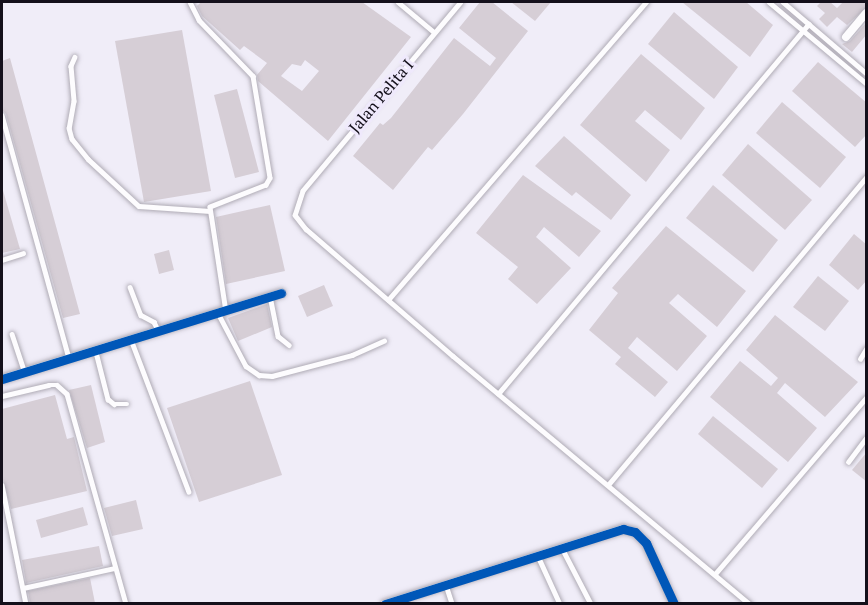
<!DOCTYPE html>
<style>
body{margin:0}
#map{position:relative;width:868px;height:605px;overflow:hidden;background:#f0edf8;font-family:"PT Serif",serif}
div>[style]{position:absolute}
.building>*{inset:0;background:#d6ced6}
.roads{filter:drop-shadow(0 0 2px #afabb5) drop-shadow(0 0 2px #afabb5)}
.lane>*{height:4.5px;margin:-2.25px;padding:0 2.25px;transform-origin:2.25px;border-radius:2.25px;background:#fdfcfe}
.street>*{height:8px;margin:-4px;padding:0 4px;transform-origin:4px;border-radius:4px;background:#fdfcfe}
.cycleway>*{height:9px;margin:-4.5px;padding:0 4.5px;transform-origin:4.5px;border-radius:4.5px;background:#0057b8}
span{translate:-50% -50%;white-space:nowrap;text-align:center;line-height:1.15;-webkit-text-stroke:6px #efe9fc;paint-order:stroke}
.street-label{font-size:16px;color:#14101b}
.frame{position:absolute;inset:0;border:3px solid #14101b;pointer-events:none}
</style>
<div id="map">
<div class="building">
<i style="clip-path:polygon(evenodd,201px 2px,362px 2px,411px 37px,328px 141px,258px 81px,257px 75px,267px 63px,244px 46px,240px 50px,202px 16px,197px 6px,201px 2px,305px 60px,319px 71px,302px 91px,281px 76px,292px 64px,301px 66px,305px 60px)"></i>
<i style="clip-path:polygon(480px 2px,492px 2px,528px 31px,463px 114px,432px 150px,428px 147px,393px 190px,353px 156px,380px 123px,383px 125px,391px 118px,454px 38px,490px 66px,496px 58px,459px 28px)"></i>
<i style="clip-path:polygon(511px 2px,551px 2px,535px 21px)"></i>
<i style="clip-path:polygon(682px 2px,746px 2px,773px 25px,750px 57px)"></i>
<i style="clip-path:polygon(821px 2px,830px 2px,837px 8px,843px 2px,867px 2px,867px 7px,847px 25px,837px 17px,827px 27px,819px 19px,825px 13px,817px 6px)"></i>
<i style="clip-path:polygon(674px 12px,738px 67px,714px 99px,648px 44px)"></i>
<i style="clip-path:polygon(867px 22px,867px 34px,852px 52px,842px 44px,850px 41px)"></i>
<i style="clip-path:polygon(182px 30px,211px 191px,144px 202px,115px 41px)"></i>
<i style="clip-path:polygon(641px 54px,705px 108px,681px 140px,645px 110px,635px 121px,670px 150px,646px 182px,580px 125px)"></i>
<i style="clip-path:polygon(10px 58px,80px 314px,63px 318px,6px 114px,2px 110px,2px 61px)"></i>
<i style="clip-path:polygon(818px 62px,867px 103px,867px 134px,855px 147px,792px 91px)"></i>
<i style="clip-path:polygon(237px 89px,259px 172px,235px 178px,214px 95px)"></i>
<i style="clip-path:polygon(782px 102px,846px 157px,820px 188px,756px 133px)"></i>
<i style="clip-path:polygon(564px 136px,631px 195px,611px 220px,576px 192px,572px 196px,535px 166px)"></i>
<i style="clip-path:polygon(748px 144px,812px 200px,785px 230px,722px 175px)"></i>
<i style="clip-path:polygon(523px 175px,601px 231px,579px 257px,544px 227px,536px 237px,571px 268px,537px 304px,508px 279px,518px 267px,476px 233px)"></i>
<i style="clip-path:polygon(713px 185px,778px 240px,753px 272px,686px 218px)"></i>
<i style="clip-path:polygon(2px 187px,20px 249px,2px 253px)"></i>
<i style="clip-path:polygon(270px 205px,285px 271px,226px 284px,216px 217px)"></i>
<i style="clip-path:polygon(666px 226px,746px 291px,717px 327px,678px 294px,669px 303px,707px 336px,677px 371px,637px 337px,628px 348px,668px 382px,655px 397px,615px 364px,621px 357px,589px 330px,618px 293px,612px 288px)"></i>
<i style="clip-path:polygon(854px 234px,867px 245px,867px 280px,858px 290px,829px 265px)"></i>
<i style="clip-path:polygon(169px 250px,174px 270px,159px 274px,154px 254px)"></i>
<i style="clip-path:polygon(818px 276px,849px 301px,825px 331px,793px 307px)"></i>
<i style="clip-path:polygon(324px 285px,333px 306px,307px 317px,298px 296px)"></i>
<i style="clip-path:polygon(267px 304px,272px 327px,238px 341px,228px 318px)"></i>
<i style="clip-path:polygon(775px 315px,858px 382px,825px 417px,785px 383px,777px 393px,817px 428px,788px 462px,710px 397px,740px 361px,771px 386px,778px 378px,746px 350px)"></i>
<i style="clip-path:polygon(250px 381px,282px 475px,199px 502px,167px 408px)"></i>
<i style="clip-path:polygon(91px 385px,105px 442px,87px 448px,69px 390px)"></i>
<i style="clip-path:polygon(55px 395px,67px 439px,74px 437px,87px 491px,11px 509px,2px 476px,2px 409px)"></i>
<i style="clip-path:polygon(713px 416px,778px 469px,762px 488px,698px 434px)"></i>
<i style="clip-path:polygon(867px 452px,867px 482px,852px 470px)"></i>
<i style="clip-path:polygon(136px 500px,143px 529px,112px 536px,104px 508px)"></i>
<i style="clip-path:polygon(83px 507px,88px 525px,41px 538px,36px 520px)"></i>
<i style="clip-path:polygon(99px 546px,103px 566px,26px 583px,22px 560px)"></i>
<i style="clip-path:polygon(90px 578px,95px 603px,30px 603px,28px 591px)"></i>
</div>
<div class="roads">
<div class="lane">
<i style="left:190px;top:2px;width:20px;rotate:63deg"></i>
<i style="left:199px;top:20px;width:78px;rotate:46deg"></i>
<i style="left:253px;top:76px;width:103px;rotate:80.5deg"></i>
<i style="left:270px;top:178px;width:8px;rotate:120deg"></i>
<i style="left:266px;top:185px;width:60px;rotate:158.6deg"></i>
<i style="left:210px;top:207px;width:105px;rotate:81.3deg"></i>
<i style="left:398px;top:2px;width:47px;rotate:39.8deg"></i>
<i style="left:461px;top:2px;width:246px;rotate:129.9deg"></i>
<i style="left:303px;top:191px;width:25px;rotate:108deg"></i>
<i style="left:295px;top:215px;width:18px;rotate:52deg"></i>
<i style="left:306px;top:229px;width:194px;rotate:40.8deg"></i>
<i style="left:453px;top:356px;width:387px;rotate:39.9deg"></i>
<i style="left:769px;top:2px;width:126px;rotate:39.9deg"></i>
<i style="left:783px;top:2px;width:109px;rotate:40.5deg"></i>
<i style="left:75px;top:57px;width:10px;rotate:114deg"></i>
<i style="left:71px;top:66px;width:35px;rotate:85deg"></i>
<i style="left:74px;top:101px;width:27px;rotate:100deg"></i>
<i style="left:69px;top:128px;width:11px;rotate:75deg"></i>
<i style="left:72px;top:139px;width:26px;rotate:51deg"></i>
<i style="left:88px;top:159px;width:69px;rotate:42.7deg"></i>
<i style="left:139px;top:206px;width:71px;rotate:4deg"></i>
<i style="left:2px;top:115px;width:253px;rotate:74.6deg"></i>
<i style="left:2px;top:260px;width:22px;rotate:-18deg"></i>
<i style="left:130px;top:287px;width:30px;rotate:69deg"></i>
<i style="left:141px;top:315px;width:15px;rotate:28deg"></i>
<i style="left:154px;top:322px;width:11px;rotate:63deg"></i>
<i style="left:270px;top:296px;width:41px;rotate:78.7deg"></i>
<i style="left:278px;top:336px;width:14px;rotate:39deg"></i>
<i style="left:388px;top:300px;width:394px;rotate:-49.1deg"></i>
<i style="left:218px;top:313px;width:60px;rotate:62.2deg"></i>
<i style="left:246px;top:366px;width:16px;rotate:35deg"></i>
<i style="left:259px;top:375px;width:13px;rotate:4deg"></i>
<i style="left:272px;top:376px;width:83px;rotate:-14.7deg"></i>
<i style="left:352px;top:355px;width:35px;rotate:-24deg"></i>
<i style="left:12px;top:334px;width:41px;rotate:71.6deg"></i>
<i style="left:132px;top:342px;width:160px;rotate:69.2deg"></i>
<i style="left:96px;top:352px;width:49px;rotate:75.7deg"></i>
<i style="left:108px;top:399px;width:8px;rotate:40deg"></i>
<i style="left:114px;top:404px;width:13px"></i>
<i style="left:860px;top:359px;width:12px;rotate:-59deg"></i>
<i style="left:498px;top:394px;width:483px;rotate:-50deg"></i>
<i style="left:2px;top:396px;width:48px;rotate:-13.2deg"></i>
<i style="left:49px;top:385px;width:8px"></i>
<i style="left:57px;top:385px;width:13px;rotate:42deg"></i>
<i style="left:67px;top:394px;width:218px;rotate:74.3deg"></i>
<i style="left:848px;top:462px;width:30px;rotate:-53deg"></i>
<i style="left:2px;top:485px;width:121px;rotate:78.6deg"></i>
<i style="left:608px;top:485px;width:402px;rotate:-50deg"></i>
<i style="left:562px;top:548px;width:63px;rotate:62.6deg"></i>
<i style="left:538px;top:556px;width:53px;rotate:65.4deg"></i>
<i style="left:715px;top:574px;width:232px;rotate:-49.4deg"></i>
<i style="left:446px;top:585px;width:20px;rotate:72deg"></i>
<i style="left:23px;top:588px;width:94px;rotate:-12.3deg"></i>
</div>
<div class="street">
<i style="left:846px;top:37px;width:31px;rotate:-50deg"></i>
<i style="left:2px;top:379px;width:292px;rotate:-17.1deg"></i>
<i style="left:385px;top:604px;width:250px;rotate:-17.5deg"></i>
<i style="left:623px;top:529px;width:12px;rotate:14deg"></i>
<i style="left:635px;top:532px;width:16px;rotate:45deg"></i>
<i style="left:646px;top:543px;width:67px;rotate:65.3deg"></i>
</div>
</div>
<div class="cycleway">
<i style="left:2px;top:379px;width:292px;rotate:-17.1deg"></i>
<i style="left:385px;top:604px;width:250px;rotate:-17.5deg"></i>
<i style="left:623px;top:529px;width:12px;rotate:14deg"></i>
<i style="left:635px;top:532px;width:16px;rotate:45deg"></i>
<i style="left:646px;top:543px;width:67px;rotate:65.3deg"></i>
</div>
<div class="street-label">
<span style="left:381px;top:96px;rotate:-50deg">Jalan Pelita I</span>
</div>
<div class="frame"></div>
</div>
